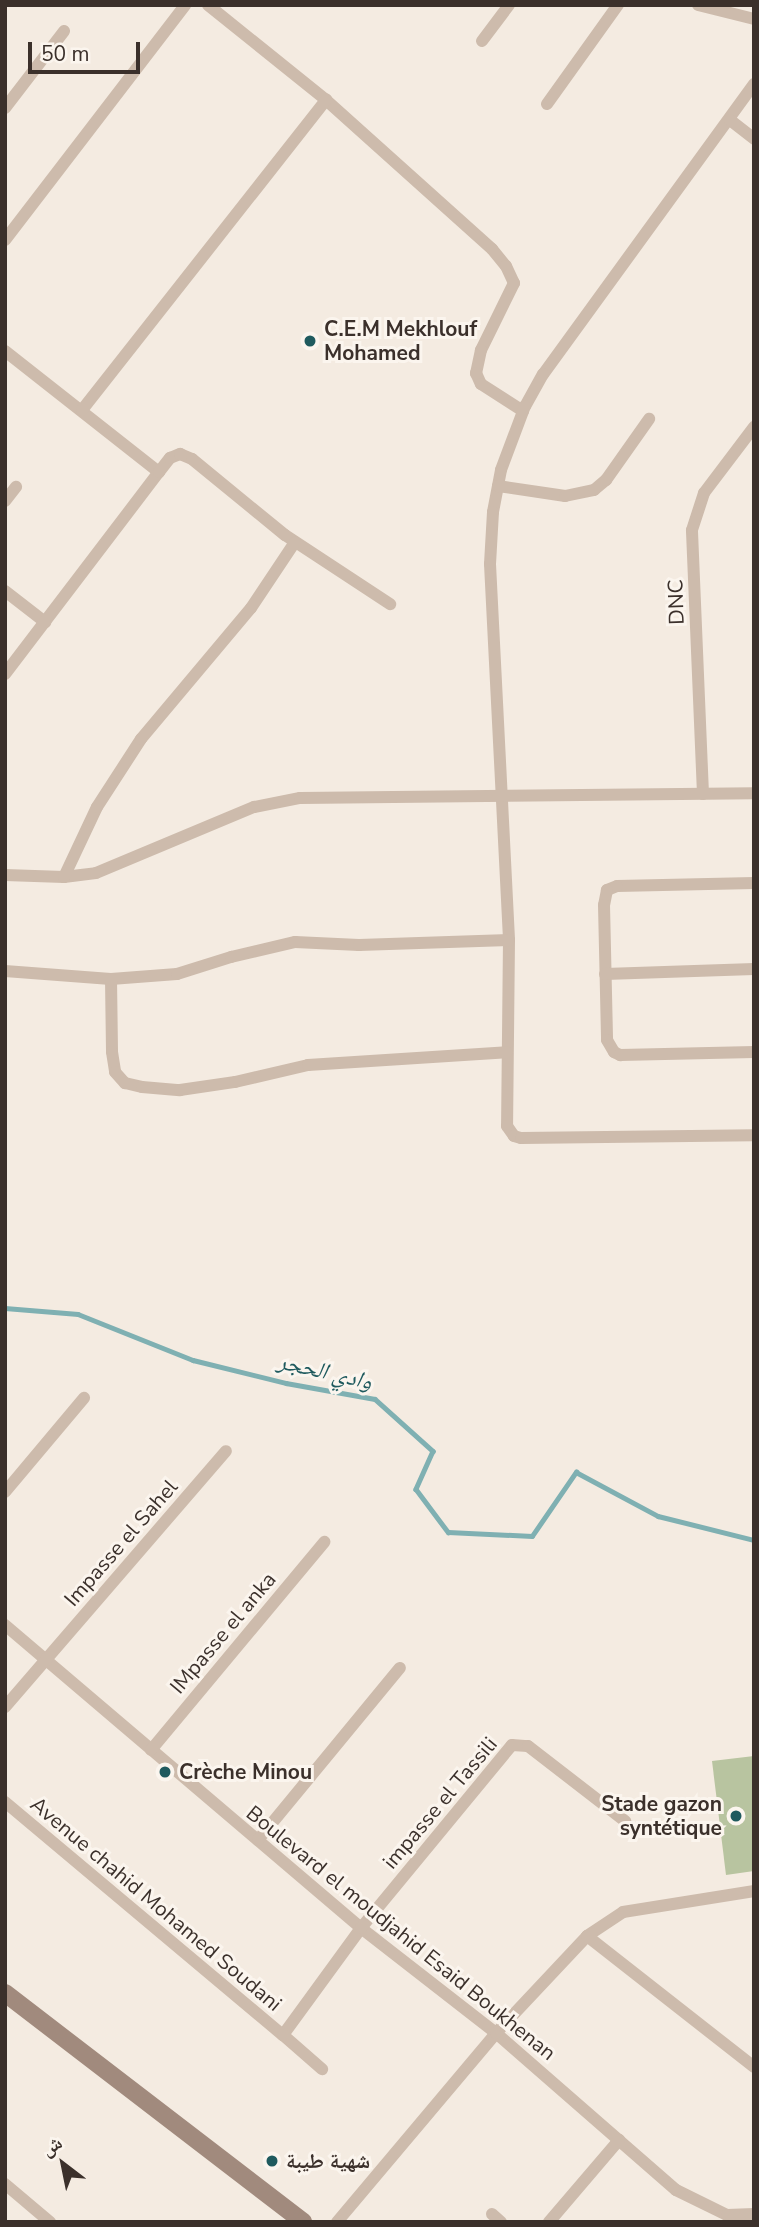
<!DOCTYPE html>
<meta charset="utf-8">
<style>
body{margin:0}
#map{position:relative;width:759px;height:2227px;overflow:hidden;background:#f4ebe1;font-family:"Nunito Sans","Noto Naskh Arabic",sans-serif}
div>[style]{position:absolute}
.green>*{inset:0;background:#b8c4a0}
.stream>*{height:4.5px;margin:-2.25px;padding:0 2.25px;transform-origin:2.25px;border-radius:2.25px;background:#7fb0b2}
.street>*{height:12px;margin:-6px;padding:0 6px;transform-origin:6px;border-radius:6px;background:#cdbbac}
.secondary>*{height:18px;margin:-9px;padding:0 9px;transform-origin:9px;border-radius:9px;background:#a18a7d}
.dots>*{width:19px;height:19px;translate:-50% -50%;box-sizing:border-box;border:4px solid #fbf5ee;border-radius:50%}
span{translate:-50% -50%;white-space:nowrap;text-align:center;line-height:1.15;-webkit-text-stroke:6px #fbf5ee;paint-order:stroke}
.poi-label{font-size:21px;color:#3b302b;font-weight:700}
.left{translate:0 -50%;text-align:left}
.right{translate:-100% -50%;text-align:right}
.street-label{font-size:21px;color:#3b302b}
.water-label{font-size:23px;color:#1f5a5e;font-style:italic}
.frame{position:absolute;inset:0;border:7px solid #3b302b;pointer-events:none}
.north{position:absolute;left:28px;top:2129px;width:70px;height:70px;-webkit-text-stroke:5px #fbf5ee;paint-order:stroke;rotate:328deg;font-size:19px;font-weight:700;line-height:28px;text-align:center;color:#3b302b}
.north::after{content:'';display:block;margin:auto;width:24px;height:32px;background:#3b302b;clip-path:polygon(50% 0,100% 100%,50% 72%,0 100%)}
.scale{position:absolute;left:28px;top:42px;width:112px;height:32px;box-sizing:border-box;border:4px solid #3b302b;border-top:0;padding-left:9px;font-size:21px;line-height:24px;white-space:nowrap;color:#3b302b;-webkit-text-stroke:5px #fbf5ee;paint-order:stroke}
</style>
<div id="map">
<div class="green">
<i style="clip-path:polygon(754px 1756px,754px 1871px,726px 1875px,712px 1761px)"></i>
</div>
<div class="stream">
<i style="left:5px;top:1308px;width:73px;rotate:4.7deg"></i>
<i style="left:78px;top:1314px;width:124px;rotate:21.8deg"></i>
<i style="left:193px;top:1360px;width:96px;rotate:13.9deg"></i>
<i style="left:286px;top:1383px;width:90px;rotate:10.2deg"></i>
<i style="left:375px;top:1399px;width:78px;rotate:41.9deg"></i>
<i style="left:433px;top:1451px;width:42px;rotate:114.1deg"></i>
<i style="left:416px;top:1489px;width:54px;rotate:53.3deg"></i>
<i style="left:448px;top:1532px;width:84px;rotate:2.7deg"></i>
<i style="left:532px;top:1536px;width:78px;rotate:-55.5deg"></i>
<i style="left:576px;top:1472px;width:93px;rotate:28.2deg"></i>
<i style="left:658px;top:1516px;width:99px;rotate:14deg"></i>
</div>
<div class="street">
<i style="left:208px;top:5px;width:151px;rotate:38.8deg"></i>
<i style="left:326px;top:100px;width:223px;rotate:41.9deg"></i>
<i style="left:492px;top:249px;width:22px;rotate:51deg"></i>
<i style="left:506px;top:266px;width:19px;rotate:65deg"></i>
<i style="left:514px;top:283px;width:75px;rotate:116.2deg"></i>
<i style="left:481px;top:350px;width:24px;rotate:102deg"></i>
<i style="left:476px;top:373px;width:12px;rotate:66deg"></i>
<i style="left:481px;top:384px;width:50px;rotate:32.7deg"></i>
<i style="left:698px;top:5px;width:58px;rotate:14deg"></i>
<i style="left:482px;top:41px;width:45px;rotate:-53.1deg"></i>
<i style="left:754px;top:84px;width:359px;rotate:126deg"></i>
<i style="left:543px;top:374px;width:37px;rotate:119deg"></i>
<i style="left:525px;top:406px;width:68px;rotate:110.6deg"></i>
<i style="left:501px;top:470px;width:43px;rotate:100.8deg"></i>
<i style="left:493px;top:512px;width:52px;rotate:93.3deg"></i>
<i style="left:490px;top:564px;width:376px;rotate:87.1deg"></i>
<i style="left:509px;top:940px;width:186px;rotate:90.6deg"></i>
<i style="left:507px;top:1126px;width:12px;rotate:55deg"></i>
<i style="left:514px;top:1136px;width:7px;rotate:16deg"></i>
<i style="left:521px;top:1138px;width:233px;rotate:-0.7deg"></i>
<i style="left:547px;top:104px;width:122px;rotate:-54.4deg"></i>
<i style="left:5px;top:108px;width:97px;rotate:-52.5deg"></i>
<i style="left:730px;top:120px;width:31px;rotate:38deg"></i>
<i style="left:5px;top:240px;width:296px;rotate:-52.5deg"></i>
<i style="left:5px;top:351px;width:196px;rotate:38.2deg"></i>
<i style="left:82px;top:410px;width:395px;rotate:-51.8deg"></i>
<i style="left:498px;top:486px;width:68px;rotate:8.5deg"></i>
<i style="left:565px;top:496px;width:30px;rotate:-12deg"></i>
<i style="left:594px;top:490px;width:16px;rotate:-40deg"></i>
<i style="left:606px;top:480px;width:75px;rotate:-54.8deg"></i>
<i style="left:5px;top:501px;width:18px;rotate:-52deg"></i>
<i style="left:5px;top:591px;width:51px;rotate:37.8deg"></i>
<i style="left:5px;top:674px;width:254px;rotate:-52.7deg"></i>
<i style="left:159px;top:472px;width:18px;rotate:-52deg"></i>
<i style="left:170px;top:458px;width:11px;rotate:-22deg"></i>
<i style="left:180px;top:454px;width:13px;rotate:23deg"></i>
<i style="left:192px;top:459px;width:120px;rotate:39.3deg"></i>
<i style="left:285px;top:535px;width:126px;rotate:33.3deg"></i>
<i style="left:703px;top:794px;width:264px;rotate:-92.4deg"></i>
<i style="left:692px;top:530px;width:39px;rotate:-72deg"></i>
<i style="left:704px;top:493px;width:83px;rotate:-52.9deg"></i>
<i style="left:5px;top:875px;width:59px;rotate:1.9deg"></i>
<i style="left:64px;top:877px;width:32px;rotate:-7deg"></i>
<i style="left:96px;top:873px;width:171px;rotate:-22.7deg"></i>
<i style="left:254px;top:807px;width:47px;rotate:-11.1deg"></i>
<i style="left:300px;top:798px;width:454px;rotate:-0.6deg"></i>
<i style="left:64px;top:877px;width:77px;rotate:-64.8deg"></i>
<i style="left:97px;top:807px;width:81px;rotate:-57.1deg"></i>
<i style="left:141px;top:739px;width:171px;rotate:-50deg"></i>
<i style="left:251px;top:608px;width:79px;rotate:-56.3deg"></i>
<i style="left:754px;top:883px;width:137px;rotate:178.7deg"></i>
<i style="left:617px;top:886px;width:11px;rotate:158deg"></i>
<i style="left:607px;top:890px;width:15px;rotate:101deg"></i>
<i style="left:604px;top:905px;width:135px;rotate:88.7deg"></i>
<i style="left:607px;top:1040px;width:14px;rotate:60deg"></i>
<i style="left:614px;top:1052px;width:7px;rotate:27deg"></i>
<i style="left:620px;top:1055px;width:134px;rotate:-1.3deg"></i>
<i style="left:5px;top:971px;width:106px;rotate:4.3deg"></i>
<i style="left:111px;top:979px;width:66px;rotate:-4.3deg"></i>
<i style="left:177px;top:974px;width:57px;rotate:-17.5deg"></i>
<i style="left:231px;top:957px;width:66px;rotate:-13.2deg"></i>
<i style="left:295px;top:942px;width:64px;rotate:2.7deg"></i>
<i style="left:359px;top:945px;width:150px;rotate:-1.9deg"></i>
<i style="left:605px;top:974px;width:149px;rotate:-1.9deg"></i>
<i style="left:111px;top:979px;width:73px;rotate:89.2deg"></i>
<i style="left:112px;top:1052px;width:20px;rotate:81deg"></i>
<i style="left:115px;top:1072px;width:15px;rotate:48deg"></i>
<i style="left:125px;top:1083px;width:17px;rotate:13deg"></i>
<i style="left:142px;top:1087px;width:38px;rotate:5deg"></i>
<i style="left:180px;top:1090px;width:56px;rotate:-8.3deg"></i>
<i style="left:235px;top:1082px;width:75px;rotate:-13.1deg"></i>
<i style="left:308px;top:1065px;width:199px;rotate:-3.7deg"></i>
<i style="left:5px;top:1492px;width:123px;rotate:-50deg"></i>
<i style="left:5px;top:1625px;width:467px;rotate:40.4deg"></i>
<i style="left:361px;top:1928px;width:171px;rotate:37.9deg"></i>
<i style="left:496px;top:2033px;width:239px;rotate:41.1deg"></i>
<i style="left:676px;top:2190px;width:57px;rotate:26.1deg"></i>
<i style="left:727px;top:2215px;width:27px;rotate:-2deg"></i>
<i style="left:5px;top:1707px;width:338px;rotate:-49.2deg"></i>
<i style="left:151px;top:1750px;width:271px;rotate:-50.2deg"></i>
<i style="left:5px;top:1802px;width:363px;rotate:40deg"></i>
<i style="left:283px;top:2035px;width:132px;rotate:-53.9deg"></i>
<i style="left:361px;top:1928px;width:237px;rotate:-50.5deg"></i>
<i style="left:512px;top:1745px;width:16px;rotate:4deg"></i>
<i style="left:528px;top:1746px;width:123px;rotate:37.7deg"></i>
<i style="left:258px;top:1840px;width:223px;rotate:-50.5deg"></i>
<i style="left:587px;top:1936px;width:212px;rotate:38.1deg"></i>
<i style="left:283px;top:2035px;width:52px;rotate:41.1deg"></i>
<i style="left:5px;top:2184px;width:59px;rotate:40.2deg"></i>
<i style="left:492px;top:2214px;width:12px;rotate:42deg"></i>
<i style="left:337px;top:2222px;width:247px;rotate:-49.9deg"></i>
<i style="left:496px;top:2033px;width:133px;rotate:-46.8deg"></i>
<i style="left:587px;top:1936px;width:43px;rotate:-33.7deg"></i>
<i style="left:623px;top:1912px;width:133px;rotate:-9.1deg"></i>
<i style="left:549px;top:2222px;width:108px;rotate:-49.5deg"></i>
</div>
<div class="secondary">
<i style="left:5px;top:1993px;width:376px;rotate:37.5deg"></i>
</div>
<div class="dots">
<i style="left:310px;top:341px;background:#1f5a5e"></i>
<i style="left:165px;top:1772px;background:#1f5a5e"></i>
<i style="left:736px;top:1816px;background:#1f5a5e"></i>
<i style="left:272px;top:2161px;background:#1f5a5e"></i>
</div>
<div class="poi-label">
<span class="left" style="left:324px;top:341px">C.E.M Mekhlouf<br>Mohamed</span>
<span class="left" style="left:179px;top:1772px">Crèche Minou</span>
<span class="right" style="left:722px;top:1816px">Stade gazon<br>syntétique</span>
<span class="left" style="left:286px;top:2161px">شهية طيبة</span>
</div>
<div class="street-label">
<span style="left:676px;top:602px;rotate:-92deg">DNC</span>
<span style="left:121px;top:1543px;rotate:-49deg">Impasse el Sahel</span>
<span style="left:223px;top:1633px;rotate:-50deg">IMpasse el anka</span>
<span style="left:440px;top:1803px;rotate:-50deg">impasse el Tassili</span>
<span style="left:156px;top:1904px;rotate:40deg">Avenue chahid Mohamed Soudani</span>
<span style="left:401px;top:1933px;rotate:39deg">Boulevard el moudjahid Esaid Boukhenan</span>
</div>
<div class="water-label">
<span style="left:325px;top:1372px;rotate:13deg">وادي الحجر</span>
</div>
<div class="frame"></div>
<div class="north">ش</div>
<div class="scale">50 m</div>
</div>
